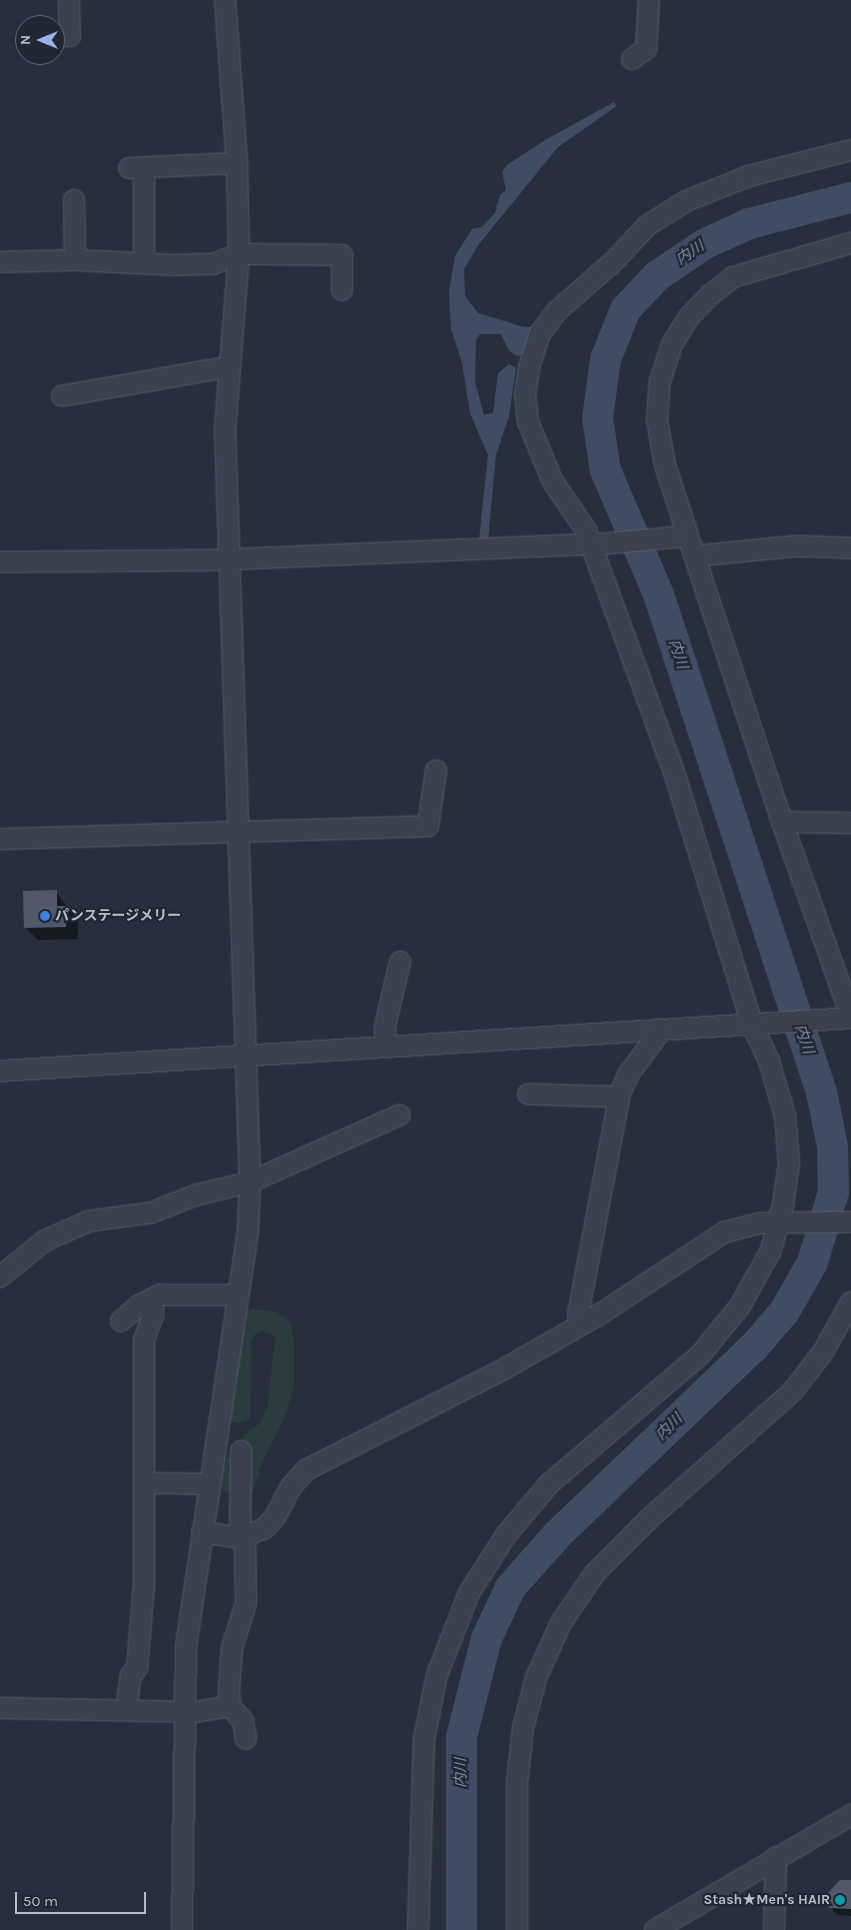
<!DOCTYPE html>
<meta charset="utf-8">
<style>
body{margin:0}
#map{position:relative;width:851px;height:1930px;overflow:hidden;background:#282f3c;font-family:Karla,"Noto Sans JP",sans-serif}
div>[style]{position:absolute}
.green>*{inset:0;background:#2b3c3e}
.water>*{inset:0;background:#404c63}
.shadow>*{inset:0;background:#0007}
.river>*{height:31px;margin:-15.5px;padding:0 15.5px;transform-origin:15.5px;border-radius:15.5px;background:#404c63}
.building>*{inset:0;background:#515867}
.roads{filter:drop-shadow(0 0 1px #565d68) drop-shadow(0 0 1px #565d68)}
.minor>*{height:20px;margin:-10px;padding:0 10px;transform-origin:10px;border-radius:10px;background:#3b424d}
.dots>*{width:14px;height:14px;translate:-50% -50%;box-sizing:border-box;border:2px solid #202732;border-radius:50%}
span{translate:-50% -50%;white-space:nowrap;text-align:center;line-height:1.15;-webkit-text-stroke:4.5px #202732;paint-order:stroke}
.poi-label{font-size:14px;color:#b8bdc8;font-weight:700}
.left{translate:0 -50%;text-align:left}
.right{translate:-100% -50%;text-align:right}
.water-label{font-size:15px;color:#8392ab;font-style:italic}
.north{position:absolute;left:15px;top:15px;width:50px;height:50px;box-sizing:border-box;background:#202732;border:1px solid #5d636e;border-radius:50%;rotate:270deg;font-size:14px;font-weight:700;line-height:20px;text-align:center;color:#b8bdc8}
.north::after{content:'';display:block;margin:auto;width:18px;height:22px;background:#98b4ec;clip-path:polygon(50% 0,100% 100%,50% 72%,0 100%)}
.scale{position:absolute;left:15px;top:1892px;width:131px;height:22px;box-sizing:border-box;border:2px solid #b8bdc8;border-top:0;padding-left:6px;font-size:15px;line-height:18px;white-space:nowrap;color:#b8bdc8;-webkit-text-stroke:4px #202732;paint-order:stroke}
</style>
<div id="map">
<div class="green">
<i style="clip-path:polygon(252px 1309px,276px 1312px,290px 1322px,294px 1341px,294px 1386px,286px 1414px,263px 1460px,253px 1491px,247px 1495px,234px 1494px,226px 1493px,217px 1485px,221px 1458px,233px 1457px,242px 1447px,244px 1435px,259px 1424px,267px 1409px,275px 1341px,274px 1335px,262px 1331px,254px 1335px,251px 1342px,250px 1419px,240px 1423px,225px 1420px,244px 1312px)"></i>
</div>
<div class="water">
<i style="clip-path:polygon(614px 102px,617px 106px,558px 147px,479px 244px,464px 269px,465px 296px,478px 313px,524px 327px,534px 327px,522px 355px,517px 356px,509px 351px,501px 334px,480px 334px,476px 340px,475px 382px,484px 415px,493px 413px,498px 373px,509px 364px,516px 368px,509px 416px,496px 455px,488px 540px,479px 540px,488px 455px,470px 413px,462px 363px,451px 329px,449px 291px,455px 256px,472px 229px,482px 227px,495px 213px,500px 195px,506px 190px,502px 172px,507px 165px,547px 139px)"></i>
</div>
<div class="shadow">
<i style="clip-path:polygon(56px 892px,78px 920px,78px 939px,38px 940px,25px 927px)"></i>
<i style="clip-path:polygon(851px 1881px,851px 1916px,838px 1915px,830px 1907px)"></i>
</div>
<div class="river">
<i style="left:461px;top:1930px;width:194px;rotate:-90deg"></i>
<i style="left:461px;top:1736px;width:101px;rotate:-75.7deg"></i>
<i style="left:486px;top:1638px;width:56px;rotate:-64.8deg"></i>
<i style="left:510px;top:1587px;width:71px;rotate:-48.4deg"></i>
<i style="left:557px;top:1534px;width:271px;rotate:-43.7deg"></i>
<i style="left:753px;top:1347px;width:48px;rotate:-49.3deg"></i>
<i style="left:784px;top:1311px;width:56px;rotate:-60.3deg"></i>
<i style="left:812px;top:1262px;width:74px;rotate:-73.5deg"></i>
<i style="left:833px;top:1191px;width:45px;rotate:-91.3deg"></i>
<i style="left:832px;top:1146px;width:55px;rotate:-101.5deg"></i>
<i style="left:821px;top:1092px;width:524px;rotate:-108.12deg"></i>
<i style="left:658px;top:594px;width:135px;rotate:-113.1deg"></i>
<i style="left:605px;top:470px;width:53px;rotate:-98.7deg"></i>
<i style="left:597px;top:418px;width:60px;rotate:-82.3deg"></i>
<i style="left:605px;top:359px;width:54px;rotate:-68.2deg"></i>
<i style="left:625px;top:309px;width:45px;rotate:-46.8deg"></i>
<i style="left:656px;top:276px;width:59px;rotate:-34deg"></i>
<i style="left:705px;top:243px;width:48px;rotate:-24.4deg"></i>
<i style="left:749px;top:223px;width:105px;rotate:-14.3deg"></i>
</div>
<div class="building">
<i style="clip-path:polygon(57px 890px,57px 906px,66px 906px,66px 927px,24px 928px,23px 891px)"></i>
<i style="clip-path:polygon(840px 1880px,851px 1880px,851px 1909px,829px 1908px,828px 1893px)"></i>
</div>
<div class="roads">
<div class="minor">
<i style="left:55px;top:36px;width:15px"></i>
<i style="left:70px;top:36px;width:36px;rotate:-92deg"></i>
<i style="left:632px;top:59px;width:17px;rotate:-36deg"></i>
<i style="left:646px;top:49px;width:49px;rotate:-86.5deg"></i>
<i style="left:129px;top:168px;width:108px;rotate:-2.7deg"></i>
<i style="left:74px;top:200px;width:60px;rotate:89deg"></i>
<i style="left:0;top:262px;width:75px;rotate:-1.5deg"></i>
<i style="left:75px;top:260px;width:97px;rotate:3deg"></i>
<i style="left:172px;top:265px;width:41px;rotate:-1.4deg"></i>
<i style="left:213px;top:264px;width:28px;rotate:-21deg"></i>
<i style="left:239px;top:254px;width:103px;rotate:0.6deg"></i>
<i style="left:342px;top:255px;width:35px;rotate:90deg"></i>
<i style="left:144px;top:263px;width:95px;rotate:-90deg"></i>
<i style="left:62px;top:396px;width:169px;rotate:-9.9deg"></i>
<i style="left:688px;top:536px;width:75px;rotate:-107.9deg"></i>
<i style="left:665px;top:465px;width:46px;rotate:-100.1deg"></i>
<i style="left:657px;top:420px;width:39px;rotate:-86deg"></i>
<i style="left:660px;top:381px;width:39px;rotate:-72deg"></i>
<i style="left:672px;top:344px;width:31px;rotate:-58deg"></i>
<i style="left:688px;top:318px;width:30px;rotate:-46deg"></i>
<i style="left:709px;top:296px;width:31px;rotate:-38deg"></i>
<i style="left:733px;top:277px;width:123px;rotate:-16.1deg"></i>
<i style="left:695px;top:556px;width:102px;rotate:-5.6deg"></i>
<i style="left:797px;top:546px;width:54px;rotate:2.1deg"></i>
<i style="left:0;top:562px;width:213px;rotate:-0.5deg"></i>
<i style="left:213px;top:560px;width:389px;rotate:-2.4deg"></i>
<i style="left:602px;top:544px;width:86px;rotate:-5.3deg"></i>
<i style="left:688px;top:536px;width:301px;rotate:71.8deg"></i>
<i style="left:782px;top:822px;width:69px;rotate:0.8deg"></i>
<i style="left:782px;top:822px;width:206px;rotate:70.4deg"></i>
<i style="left:0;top:839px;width:428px;rotate:-1.7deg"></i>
<i style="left:428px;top:826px;width:56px;rotate:-81.7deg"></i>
<i style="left:385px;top:1046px;width:20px;rotate:-90deg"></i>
<i style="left:385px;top:1026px;width:66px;rotate:-76.8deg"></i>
<i style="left:0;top:1071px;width:853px;rotate:-3.56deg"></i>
<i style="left:528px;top:1094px;width:91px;rotate:1.9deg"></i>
<i style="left:0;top:1277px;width:57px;rotate:-39.3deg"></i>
<i style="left:44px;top:1241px;width:49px;rotate:-24deg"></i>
<i style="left:89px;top:1221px;width:62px;rotate:-7.5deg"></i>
<i style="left:150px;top:1213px;width:49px;rotate:-21.4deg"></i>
<i style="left:196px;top:1195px;width:56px;rotate:-13.5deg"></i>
<i style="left:250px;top:1182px;width:164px;rotate:-24.1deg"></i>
<i style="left:121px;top:1321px;width:23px;rotate:-41deg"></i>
<i style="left:138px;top:1306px;width:25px;rotate:-27deg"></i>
<i style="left:160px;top:1295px;width:78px"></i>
<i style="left:580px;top:1325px;width:10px;rotate:-101deg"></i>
<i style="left:578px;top:1315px;width:222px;rotate:-79.3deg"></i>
<i style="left:619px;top:1097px;width:24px;rotate:-68deg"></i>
<i style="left:628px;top:1075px;width:57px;rotate:-53.5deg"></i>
<i style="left:145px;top:1483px;width:64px;rotate:0.9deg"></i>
<i style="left:202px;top:1532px;width:38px;rotate:9deg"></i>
<i style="left:240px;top:1538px;width:26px;rotate:-21deg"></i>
<i style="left:264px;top:1529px;width:16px;rotate:-47deg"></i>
<i style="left:275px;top:1517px;width:34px;rotate:-62deg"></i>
<i style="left:291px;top:1487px;width:23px;rotate:-49deg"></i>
<i style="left:306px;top:1470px;width:222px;rotate:-27deg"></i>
<i style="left:504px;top:1369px;width:107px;rotate:-29.7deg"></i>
<i style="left:597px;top:1316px;width:153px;rotate:-33.3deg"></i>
<i style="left:725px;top:1232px;width:37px;rotate:-14deg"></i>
<i style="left:761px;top:1223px;width:90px;rotate:-0.6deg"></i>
<i style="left:245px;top:1537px;width:66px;rotate:89.1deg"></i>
<i style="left:246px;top:1603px;width:47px;rotate:107.3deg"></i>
<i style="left:232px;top:1648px;width:41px;rotate:94.2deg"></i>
<i style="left:229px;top:1689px;width:17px;rotate:87deg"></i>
<i style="left:230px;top:1706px;width:20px;rotate:49deg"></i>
<i style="left:243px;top:1721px;width:18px;rotate:81deg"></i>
<i style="left:240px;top:1538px;width:87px;rotate:-89.3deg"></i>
<i style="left:0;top:1708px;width:184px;rotate:1.2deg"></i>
<i style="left:126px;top:1710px;width:35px;rotate:-82deg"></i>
<i style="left:131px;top:1675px;width:9px;rotate:-49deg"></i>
<i style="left:137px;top:1668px;width:83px;rotate:-85.2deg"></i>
<i style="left:144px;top:1585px;width:245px;rotate:-90deg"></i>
<i style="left:144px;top:1340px;width:27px;rotate:-70deg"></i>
<i style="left:153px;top:1315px;width:15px;rotate:-90deg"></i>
<i style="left:184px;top:1714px;width:47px;rotate:-9.9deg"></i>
<i style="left:182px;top:1930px;width:284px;rotate:-89.2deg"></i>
<i style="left:186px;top:1646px;width:421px;rotate:-81.5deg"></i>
<i style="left:248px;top:1230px;width:48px;rotate:-87.6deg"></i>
<i style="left:250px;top:1182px;width:752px;rotate:-91.9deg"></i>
<i style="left:225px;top:430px;width:177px;rotate:-85.5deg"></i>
<i style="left:239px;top:254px;width:91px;rotate:-91.3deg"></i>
<i style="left:237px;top:163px;width:163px;rotate:-94.2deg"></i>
<i style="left:418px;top:1930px;width:191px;rotate:-88.2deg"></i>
<i style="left:424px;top:1739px;width:65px;rotate:-78.5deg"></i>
<i style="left:437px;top:1675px;width:88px;rotate:-68.7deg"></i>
<i style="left:469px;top:1593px;width:69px;rotate:-57.5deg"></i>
<i style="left:506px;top:1535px;width:68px;rotate:-49.8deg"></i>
<i style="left:550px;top:1483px;width:197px;rotate:-40.5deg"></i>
<i style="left:700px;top:1355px;width:63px;rotate:-50.8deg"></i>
<i style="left:740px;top:1306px;width:64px;rotate:-61deg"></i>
<i style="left:771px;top:1250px;width:47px;rotate:-75.1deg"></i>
<i style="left:783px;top:1205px;width:42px;rotate:-81.9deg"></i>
<i style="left:789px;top:1163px;width:47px;rotate:-94.9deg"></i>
<i style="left:785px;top:1116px;width:57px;rotate:-106.2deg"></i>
<i style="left:769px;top:1061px;width:41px;rotate:-114.7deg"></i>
<i style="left:752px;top:1024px;width:261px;rotate:-107.2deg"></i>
<i style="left:675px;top:775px;width:261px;rotate:-110deg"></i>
<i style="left:586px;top:530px;width:58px;rotate:-124.5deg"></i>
<i style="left:553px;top:482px;width:65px;rotate:-112.6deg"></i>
<i style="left:528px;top:422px;width:27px;rotate:-96deg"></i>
<i style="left:525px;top:395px;width:31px;rotate:-81deg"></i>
<i style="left:530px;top:364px;width:32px;rotate:-72deg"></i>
<i style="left:540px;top:334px;width:29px;rotate:-54deg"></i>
<i style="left:557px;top:311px;width:74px;rotate:-41.2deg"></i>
<i style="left:613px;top:262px;width:51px;rotate:-46.6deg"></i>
<i style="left:648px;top:225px;width:45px;rotate:-32.3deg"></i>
<i style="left:686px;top:201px;width:68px;rotate:-21.6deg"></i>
<i style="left:749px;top:176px;width:105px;rotate:-14.3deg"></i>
<i style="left:517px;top:1930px;width:146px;rotate:-90deg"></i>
<i style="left:517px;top:1784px;width:56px;rotate:-83.9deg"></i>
<i style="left:523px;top:1728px;width:52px;rotate:-75.4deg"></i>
<i style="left:536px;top:1678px;width:60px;rotate:-65.6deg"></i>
<i style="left:561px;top:1623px;width:60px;rotate:-55.8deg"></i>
<i style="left:595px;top:1573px;width:79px;rotate:-45deg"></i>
<i style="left:651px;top:1517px;width:190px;rotate:-41.6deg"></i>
<i style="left:793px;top:1391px;width:49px;rotate:-52.4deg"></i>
<i style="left:823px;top:1352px;width:57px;rotate:-60.8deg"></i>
<i style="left:655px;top:1930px;width:227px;rotate:-30.4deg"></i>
<i style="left:774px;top:1930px;width:73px;rotate:-88.4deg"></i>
</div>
</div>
<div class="dots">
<i style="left:45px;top:916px;background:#3f7fe0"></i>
<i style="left:840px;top:1900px;background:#0f9aa8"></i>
</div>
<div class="poi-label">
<span class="left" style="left:55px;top:916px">パンステージメリー</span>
<span class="right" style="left:830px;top:1900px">Stash★Men's HAIR</span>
</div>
<div class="water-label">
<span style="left:690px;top:253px;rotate:-33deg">内川</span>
<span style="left:678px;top:654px;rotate:72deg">内川</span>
<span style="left:804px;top:1039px;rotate:72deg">内川</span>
<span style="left:669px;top:1427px;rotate:-44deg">内川</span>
<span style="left:461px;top:1773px;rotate:-90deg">内川</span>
</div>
<div class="north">N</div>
<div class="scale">50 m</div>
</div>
